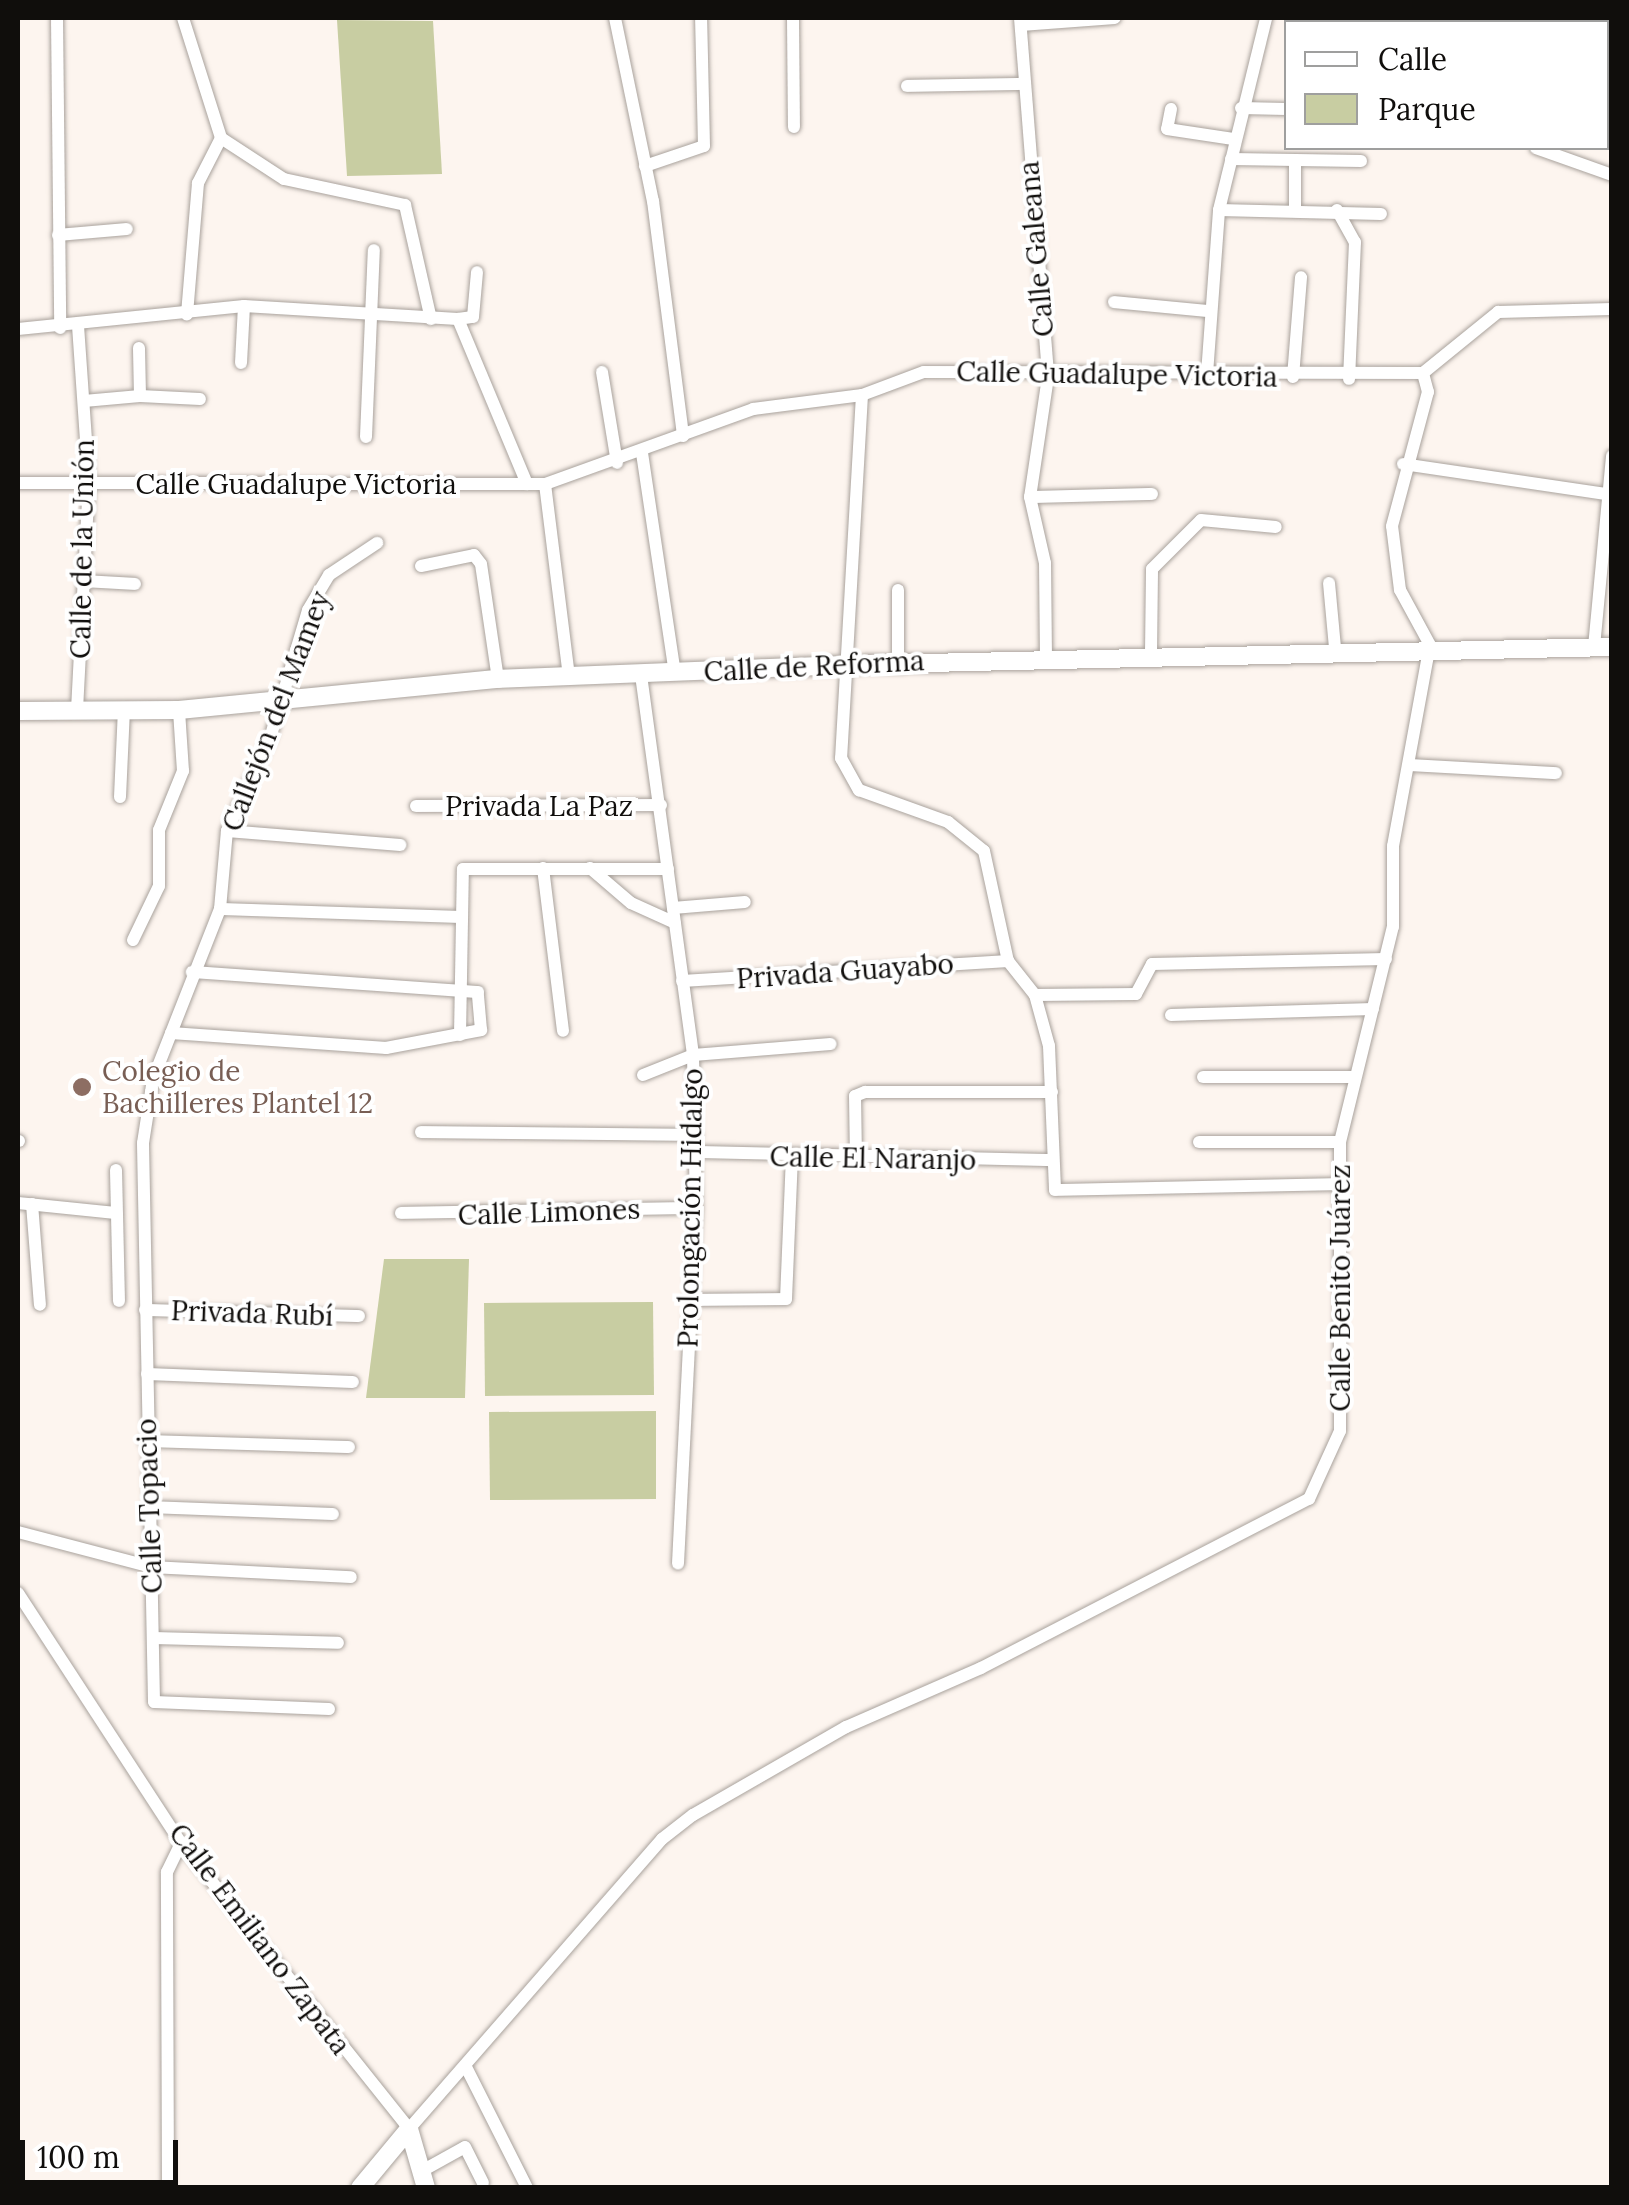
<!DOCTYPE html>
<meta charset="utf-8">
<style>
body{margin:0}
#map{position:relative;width:1629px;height:2205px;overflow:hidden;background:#fdf5ef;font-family:Lora,serif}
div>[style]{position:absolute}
.green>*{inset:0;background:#c8cda2}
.roads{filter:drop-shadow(0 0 2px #a9a29c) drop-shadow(0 0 2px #a9a29c)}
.street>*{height:12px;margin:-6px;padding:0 6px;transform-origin:6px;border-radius:6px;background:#fff}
.secondary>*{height:18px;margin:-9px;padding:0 9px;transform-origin:9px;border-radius:9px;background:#fff}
.dots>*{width:28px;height:28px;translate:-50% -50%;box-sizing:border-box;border:5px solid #fff;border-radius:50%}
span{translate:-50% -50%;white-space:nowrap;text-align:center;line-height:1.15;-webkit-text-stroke:8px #fff;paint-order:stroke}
.street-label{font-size:28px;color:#100e0c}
.education-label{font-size:28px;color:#785e54}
.left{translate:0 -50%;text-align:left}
.frame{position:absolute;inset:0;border:20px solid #100e0c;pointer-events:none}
.legend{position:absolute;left:1284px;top:20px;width:325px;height:130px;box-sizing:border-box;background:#fff;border:2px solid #9f9f9e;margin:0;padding:12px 18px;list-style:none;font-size:30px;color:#100e0c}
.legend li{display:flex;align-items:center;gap:20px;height:50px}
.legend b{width:50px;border:2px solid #9f9f9e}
.scale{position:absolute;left:20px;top:2140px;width:158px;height:45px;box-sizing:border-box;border:5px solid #100e0c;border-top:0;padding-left:12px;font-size:30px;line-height:35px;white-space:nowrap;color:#100e0c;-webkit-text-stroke:8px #fff;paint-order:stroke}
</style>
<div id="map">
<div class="green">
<i style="clip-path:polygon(337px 20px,433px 21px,442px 174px,347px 176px)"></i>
<i style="clip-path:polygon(384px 1259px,469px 1259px,465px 1398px,366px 1398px)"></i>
<i style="clip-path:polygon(653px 1302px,654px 1395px,485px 1396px,484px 1303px)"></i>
<i style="clip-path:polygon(656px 1411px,656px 1499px,490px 1500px,489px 1412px)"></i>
</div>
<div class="roads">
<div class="street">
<i style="left:57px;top:18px;width:310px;rotate:89.4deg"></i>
<i style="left:183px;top:18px;width:126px;rotate:72.4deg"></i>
<i style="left:221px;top:138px;width:51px;rotate:117.1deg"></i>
<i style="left:198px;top:183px;width:132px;rotate:94.8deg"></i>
<i style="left:615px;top:18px;width:187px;rotate:78.3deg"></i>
<i style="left:653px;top:201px;width:237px;rotate:82.7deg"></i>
<i style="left:793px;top:18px;width:109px;rotate:89.5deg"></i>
<i style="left:1020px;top:18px;width:360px;rotate:85.5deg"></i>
<i style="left:1048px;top:377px;width:121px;rotate:98.5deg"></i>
<i style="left:1030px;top:497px;width:68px;rotate:77.2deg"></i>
<i style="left:1045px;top:563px;width:94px;rotate:89.4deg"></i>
<i style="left:1521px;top:22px;width:4px;rotate:-76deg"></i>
<i style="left:1021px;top:25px;width:94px;rotate:-4.3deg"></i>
<i style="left:907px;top:86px;width:118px;rotate:-1deg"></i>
<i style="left:1241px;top:108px;width:45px;rotate:1.3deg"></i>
<i style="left:1171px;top:109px;width:20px;rotate:101deg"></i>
<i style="left:1167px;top:129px;width:67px;rotate:8.6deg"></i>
<i style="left:221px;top:138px;width:75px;rotate:33.1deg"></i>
<i style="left:284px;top:179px;width:124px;rotate:12.1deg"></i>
<i style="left:405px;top:205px;width:117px;rotate:77.2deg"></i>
<i style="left:1536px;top:148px;width:81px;rotate:19.6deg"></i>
<i style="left:1231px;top:159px;width:130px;rotate:0.9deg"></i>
<i style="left:1295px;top:160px;width:50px;rotate:90deg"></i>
<i style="left:645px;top:166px;width:62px;rotate:-18.7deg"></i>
<i style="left:704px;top:146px;width:128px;rotate:-91.3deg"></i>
<i style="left:1219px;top:210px;width:162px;rotate:1.4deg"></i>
<i style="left:1337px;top:210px;width:37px;rotate:61deg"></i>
<i style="left:1355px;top:242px;width:137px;rotate:92.5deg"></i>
<i style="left:58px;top:235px;width:69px;rotate:-5deg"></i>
<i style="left:1114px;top:302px;width:93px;rotate:5.5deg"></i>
<i style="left:458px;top:319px;width:179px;rotate:67.3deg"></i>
<i style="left:18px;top:329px;width:227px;rotate:-5.8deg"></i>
<i style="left:244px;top:306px;width:214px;rotate:3.5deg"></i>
<i style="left:458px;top:319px;width:15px;rotate:-8deg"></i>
<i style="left:473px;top:317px;width:45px;rotate:-84.9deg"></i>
<i style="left:241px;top:363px;width:57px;rotate:-87deg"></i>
<i style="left:602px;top:372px;width:92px;rotate:80.6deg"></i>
<i style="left:1207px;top:374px;width:164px;rotate:-85.8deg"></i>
<i style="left:1219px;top:210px;width:198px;rotate:-76.2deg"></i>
<i style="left:1293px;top:377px;width:100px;rotate:-85.4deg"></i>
<i style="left:862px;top:395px;width:364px;rotate:93.3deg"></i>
<i style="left:841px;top:758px;width:37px;rotate:61deg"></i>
<i style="left:859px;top:790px;width:95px;rotate:19.8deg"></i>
<i style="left:948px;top:822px;width:46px;rotate:38.9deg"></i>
<i style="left:984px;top:851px;width:113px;rotate:77.7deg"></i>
<i style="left:1008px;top:961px;width:43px;rotate:51.5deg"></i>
<i style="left:1035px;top:995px;width:53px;rotate:74.6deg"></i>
<i style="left:1049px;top:1046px;width:144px;rotate:87.6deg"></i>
<i style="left:1055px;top:1190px;width:282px;rotate:-1.2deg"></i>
<i style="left:140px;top:396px;width:60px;rotate:2.9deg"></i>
<i style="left:84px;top:401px;width:56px;rotate:-5.1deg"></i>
<i style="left:140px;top:396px;width:48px;rotate:-91.2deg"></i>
<i style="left:366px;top:437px;width:187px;rotate:-87.6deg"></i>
<i style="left:642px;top:453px;width:222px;rotate:81.5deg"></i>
<i style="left:1403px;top:464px;width:211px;rotate:8.4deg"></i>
<i style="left:18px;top:483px;width:527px;rotate:0.11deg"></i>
<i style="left:545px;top:484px;width:221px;rotate:-19.8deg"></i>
<i style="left:753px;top:409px;width:110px;rotate:-7.3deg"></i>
<i style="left:862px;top:395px;width:66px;rotate:-20.4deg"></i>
<i style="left:924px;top:372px;width:499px;rotate:0.1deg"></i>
<i style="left:1423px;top:373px;width:97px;rotate:-39.1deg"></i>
<i style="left:1498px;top:312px;width:114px;rotate:-1.5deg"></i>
<i style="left:545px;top:484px;width:193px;rotate:82.9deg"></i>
<i style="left:1030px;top:497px;width:122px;rotate:-1.4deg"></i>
<i style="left:421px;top:566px;width:54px;rotate:-11.7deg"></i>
<i style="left:474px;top:555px;width:11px;rotate:52deg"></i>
<i style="left:481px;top:564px;width:116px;rotate:81.6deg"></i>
<i style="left:85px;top:581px;width:50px;rotate:3.4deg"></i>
<i style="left:1329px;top:583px;width:65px;rotate:84.7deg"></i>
<i style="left:1594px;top:647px;width:192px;rotate:-84.6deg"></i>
<i style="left:1151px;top:653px;width:84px;rotate:-89.3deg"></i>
<i style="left:1152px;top:569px;width:69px;rotate:-45deg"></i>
<i style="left:1201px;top:520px;width:75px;rotate:5.3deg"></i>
<i style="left:898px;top:662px;width:72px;rotate:-90deg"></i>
<i style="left:641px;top:675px;width:384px;rotate:82.2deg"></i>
<i style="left:693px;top:1055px;width:153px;rotate:88.9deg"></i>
<i style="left:696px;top:1208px;width:356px;rotate:92.9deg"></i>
<i style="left:77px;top:710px;width:227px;rotate:-87deg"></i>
<i style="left:89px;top:483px;width:156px;rotate:-94deg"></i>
<i style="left:1411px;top:765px;width:145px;rotate:3.2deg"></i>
<i style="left:120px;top:797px;width:88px;rotate:-87.4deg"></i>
<i style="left:416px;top:806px;width:245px;rotate:-0.2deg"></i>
<i style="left:227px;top:831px;width:174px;rotate:4.6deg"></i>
<i style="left:543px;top:868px;width:164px;rotate:83deg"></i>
<i style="left:590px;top:868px;width:54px;rotate:40.5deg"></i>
<i style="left:631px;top:903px;width:48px;rotate:24.4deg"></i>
<i style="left:673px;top:908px;width:72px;rotate:-4.8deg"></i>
<i style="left:220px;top:909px;width:242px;rotate:1.9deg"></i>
<i style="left:133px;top:940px;width:60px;rotate:-64.3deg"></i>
<i style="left:159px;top:886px;width:56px;rotate:-90deg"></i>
<i style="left:159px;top:830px;width:64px;rotate:-67.9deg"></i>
<i style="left:183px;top:771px;width:61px;rotate:-93.8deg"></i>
<i style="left:682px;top:981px;width:327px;rotate:-3.5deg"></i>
<i style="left:1035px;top:995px;width:101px;rotate:-0.6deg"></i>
<i style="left:1136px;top:994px;width:34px;rotate:-62deg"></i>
<i style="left:1152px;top:964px;width:234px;rotate:-1.2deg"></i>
<i style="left:1171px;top:1015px;width:202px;rotate:-1.7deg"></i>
<i style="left:171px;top:1033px;width:216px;rotate:4deg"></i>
<i style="left:386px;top:1048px;width:97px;rotate:-10.7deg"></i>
<i style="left:481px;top:1030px;width:38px;rotate:-95deg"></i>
<i style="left:478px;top:992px;width:287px;rotate:-176deg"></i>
<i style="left:460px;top:1035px;width:166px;rotate:-89deg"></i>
<i style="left:463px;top:869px;width:205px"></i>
<i style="left:643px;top:1075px;width:54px;rotate:-21.8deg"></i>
<i style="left:693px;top:1055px;width:138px;rotate:-4.6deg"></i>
<i style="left:1203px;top:1077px;width:149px"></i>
<i style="left:421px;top:1132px;width:275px;rotate:0.6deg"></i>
<i style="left:18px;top:1141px;width:1px"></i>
<i style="left:1199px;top:1142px;width:141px"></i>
<i style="left:695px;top:1152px;width:356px;rotate:1.3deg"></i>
<i style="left:856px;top:1159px;width:63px;rotate:-90.9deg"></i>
<i style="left:855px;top:1096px;width:11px;rotate:-22deg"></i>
<i style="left:865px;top:1092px;width:187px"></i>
<i style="left:116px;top:1170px;width:131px;rotate:88.7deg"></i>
<i style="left:18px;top:1203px;width:98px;rotate:5.9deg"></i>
<i style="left:32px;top:1204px;width:101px;rotate:85.5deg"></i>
<i style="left:401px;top:1213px;width:295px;rotate:-1deg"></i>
<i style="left:689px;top:1300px;width:97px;rotate:-0.6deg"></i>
<i style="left:786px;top:1299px;width:141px;rotate:-87.6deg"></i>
<i style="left:145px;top:1310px;width:214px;rotate:1.6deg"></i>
<i style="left:147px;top:1374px;width:206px;rotate:2.2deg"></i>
<i style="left:145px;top:1441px;width:204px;rotate:1.7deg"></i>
<i style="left:148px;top:1507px;width:185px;rotate:2.2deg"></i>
<i style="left:18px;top:1532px;width:138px;rotate:14.7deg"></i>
<i style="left:151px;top:1567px;width:200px;rotate:2.9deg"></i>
<i style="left:18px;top:1593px;width:298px;rotate:56.9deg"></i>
<i style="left:181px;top:1843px;width:366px;rotate:51.4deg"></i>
<i style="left:409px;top:2129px;width:385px;rotate:-48.9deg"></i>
<i style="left:662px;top:1839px;width:39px;rotate:-38deg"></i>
<i style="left:693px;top:1815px;width:177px;rotate:-29.9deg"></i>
<i style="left:846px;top:1727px;width:147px;rotate:-23.6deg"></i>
<i style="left:981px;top:1668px;width:369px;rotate:-27.3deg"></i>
<i style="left:1309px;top:1499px;width:75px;rotate:-65.5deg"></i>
<i style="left:1340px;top:1431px;width:289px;rotate:-90deg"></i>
<i style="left:1340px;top:1142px;width:221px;rotate:-76.2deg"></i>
<i style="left:1393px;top:927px;width:81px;rotate:-90deg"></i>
<i style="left:1393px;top:846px;width:204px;rotate:-79.6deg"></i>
<i style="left:1430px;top:645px;width:63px;rotate:-118.6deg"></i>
<i style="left:1400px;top:590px;width:64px;rotate:-97.1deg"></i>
<i style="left:1392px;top:526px;width:139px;rotate:-75deg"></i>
<i style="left:1428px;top:392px;width:20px;rotate:-105deg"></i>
<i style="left:153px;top:1638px;width:185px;rotate:1.5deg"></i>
<i style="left:329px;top:1709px;width:175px;rotate:-177.7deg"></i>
<i style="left:154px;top:1702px;width:559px;rotate:-91.13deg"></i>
<i style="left:143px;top:1143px;width:65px;rotate:-81.1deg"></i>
<i style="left:153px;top:1079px;width:183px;rotate:-68.5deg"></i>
<i style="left:220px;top:909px;width:78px;rotate:-84.9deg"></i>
<i style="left:227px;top:831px;width:106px;rotate:-65.4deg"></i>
<i style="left:271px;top:735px;width:130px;rotate:-73.5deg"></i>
<i style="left:308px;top:610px;width:41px;rotate:-59deg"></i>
<i style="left:329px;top:575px;width:58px;rotate:-33.7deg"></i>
<i style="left:466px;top:2067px;width:136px;rotate:63.2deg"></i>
<i style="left:420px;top:2172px;width:51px;rotate:-29.1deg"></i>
<i style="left:465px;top:2147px;width:40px;rotate:63.4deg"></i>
<i style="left:168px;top:2188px;width:316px;rotate:-90.2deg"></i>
<i style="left:167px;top:1872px;width:32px;rotate:-64deg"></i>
</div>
<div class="secondary">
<i style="left:18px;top:711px;width:161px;rotate:-0.4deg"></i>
<i style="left:179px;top:710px;width:321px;rotate:-5.6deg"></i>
<i style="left:498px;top:679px;width:344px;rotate:-2.3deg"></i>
<i style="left:842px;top:665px;width:770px;rotate:-1.34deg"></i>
<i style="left:409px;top:2129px;width:61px;rotate:73.9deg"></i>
<i style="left:360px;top:2188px;width:77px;rotate:-50.3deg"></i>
</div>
</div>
<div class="dots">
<i style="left:82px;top:1087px;background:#8d6e63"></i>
</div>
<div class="street-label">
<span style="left:1036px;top:249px;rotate:-95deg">Calle Galeana</span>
<span style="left:1117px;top:374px;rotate:1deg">Calle Guadalupe Victoria</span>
<span style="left:296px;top:484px">Calle Guadalupe Victoria</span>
<span style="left:82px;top:549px;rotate:-89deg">Calle de la Unión</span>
<span style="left:814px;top:666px;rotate:-3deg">Calle de Reforma</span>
<span style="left:276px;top:711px;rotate:-69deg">Callejón del Mamey</span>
<span style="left:539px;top:806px">Privada La Paz</span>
<span style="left:845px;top:971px;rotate:-4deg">Privada Guayabo</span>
<span style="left:873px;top:1158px;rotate:1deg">Calle El Naranjo</span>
<span style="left:690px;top:1208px;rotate:-89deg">Prolongación Hidalgo</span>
<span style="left:549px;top:1212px;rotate:-2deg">Calle Limones</span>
<span style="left:1340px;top:1288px;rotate:-90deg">Calle Benito Juárez</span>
<span style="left:252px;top:1313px;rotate:2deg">Privada Rubí</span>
<span style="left:149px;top:1506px;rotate:-92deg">Calle Topacio</span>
<span style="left:260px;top:1939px;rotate:53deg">Calle Emiliano Zapata</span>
</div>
<div class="education-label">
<span class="left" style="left:102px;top:1087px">Colegio de<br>Bachilleres Plantel 12</span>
</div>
<div class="frame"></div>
<ul class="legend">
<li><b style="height:12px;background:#fff"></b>Calle</li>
<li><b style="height:28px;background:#c8cda2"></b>Parque</li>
</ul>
<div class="scale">100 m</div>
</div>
